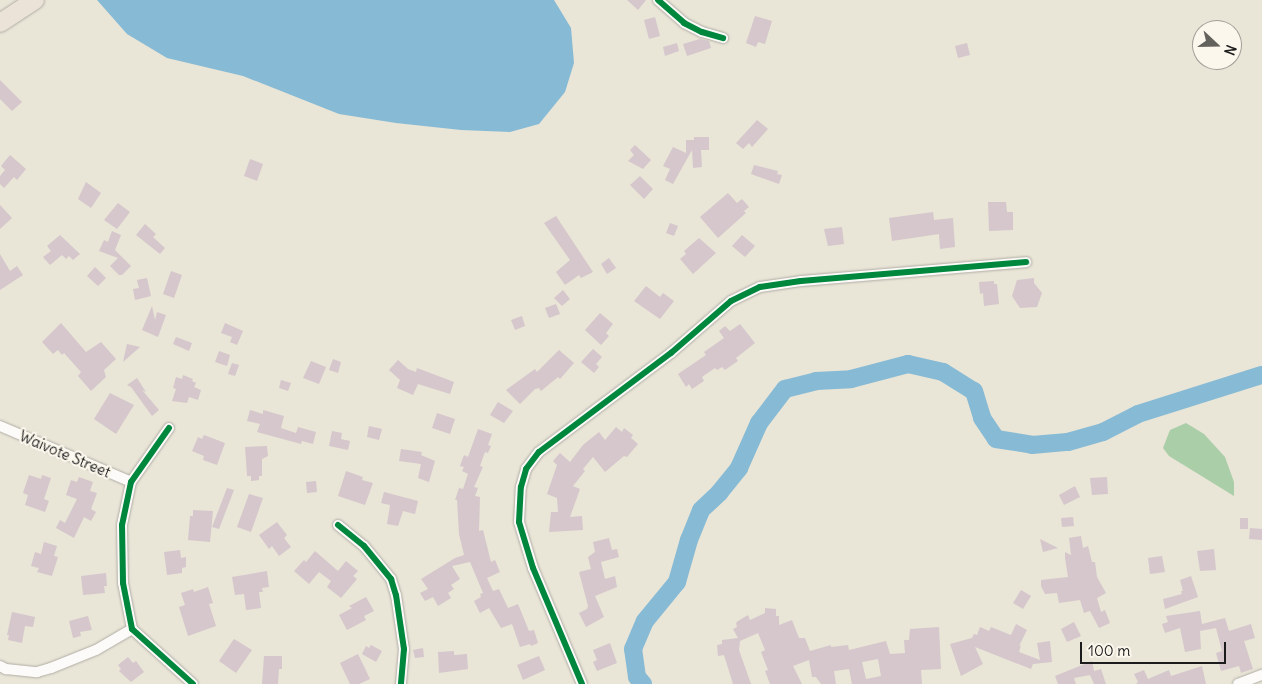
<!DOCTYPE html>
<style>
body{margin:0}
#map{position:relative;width:1262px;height:684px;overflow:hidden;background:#e9e5d7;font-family:Delius,sans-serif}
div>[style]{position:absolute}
.forest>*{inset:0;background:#aacea7}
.water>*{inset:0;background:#86bad5}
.river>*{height:18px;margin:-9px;padding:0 9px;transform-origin:9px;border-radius:9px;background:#86bad5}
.building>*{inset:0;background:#d5c7cc}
.roads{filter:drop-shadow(0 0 1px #b0ada4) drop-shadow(0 0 1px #b0ada4)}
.minor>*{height:10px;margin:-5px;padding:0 5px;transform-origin:5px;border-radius:5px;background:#fcfbf9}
.trunk>*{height:18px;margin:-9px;padding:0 9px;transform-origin:9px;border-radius:9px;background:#ebe3d8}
.cycleway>*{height:6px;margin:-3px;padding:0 3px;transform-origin:3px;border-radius:3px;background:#00873e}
span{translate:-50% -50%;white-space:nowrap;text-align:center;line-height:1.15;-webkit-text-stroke:4.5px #fbf7ec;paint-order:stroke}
.street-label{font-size:15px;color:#1c1c1c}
.north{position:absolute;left:1192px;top:20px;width:50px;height:50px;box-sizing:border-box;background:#fbf7ec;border:1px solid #a29f99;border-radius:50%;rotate:111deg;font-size:14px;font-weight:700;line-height:20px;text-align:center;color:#1c1c1c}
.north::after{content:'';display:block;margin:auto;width:18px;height:22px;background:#64625d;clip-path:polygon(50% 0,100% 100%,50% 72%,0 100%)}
.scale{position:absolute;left:1080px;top:642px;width:146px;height:22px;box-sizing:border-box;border:2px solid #1c1c1c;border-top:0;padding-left:6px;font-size:15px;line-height:18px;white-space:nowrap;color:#1c1c1c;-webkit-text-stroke:4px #fbf7ec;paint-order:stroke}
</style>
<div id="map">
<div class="forest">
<i style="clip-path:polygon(1186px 423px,1204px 434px,1225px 457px,1234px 482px,1234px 496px,1169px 456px,1163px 448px,1170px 430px)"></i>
</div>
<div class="water">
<i style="clip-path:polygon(97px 0,554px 0,571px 28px,574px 63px,565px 92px,539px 124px,510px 132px,461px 130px,396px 123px,339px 114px,243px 76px,167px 58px,127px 34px)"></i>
</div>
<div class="river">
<i style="left:643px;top:684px;width:9px;rotate:-131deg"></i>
<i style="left:637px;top:677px;width:28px;rotate:-98deg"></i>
<i style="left:633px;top:649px;width:30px;rotate:-67deg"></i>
<i style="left:645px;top:621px;width:50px;rotate:-50.6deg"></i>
<i style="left:677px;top:582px;width:44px;rotate:-74.1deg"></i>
<i style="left:689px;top:540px;width:32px;rotate:-68deg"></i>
<i style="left:701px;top:510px;width:25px;rotate:-43deg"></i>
<i style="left:719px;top:493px;width:32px;rotate:-51deg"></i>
<i style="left:739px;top:468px;width:49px;rotate:-66deg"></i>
<i style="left:759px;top:423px;width:43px;rotate:-52.6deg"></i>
<i style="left:785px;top:389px;width:32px;rotate:-14deg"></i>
<i style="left:816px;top:381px;width:35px;rotate:-3deg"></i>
<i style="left:851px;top:379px;width:59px;rotate:-14.7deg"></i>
<i style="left:908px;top:364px;width:36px;rotate:13deg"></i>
<i style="left:943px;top:372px;width:36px;rotate:32deg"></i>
<i style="left:974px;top:391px;width:28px;rotate:73deg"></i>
<i style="left:982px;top:418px;width:25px;rotate:56deg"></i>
<i style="left:996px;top:439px;width:36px;rotate:9deg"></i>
<i style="left:1032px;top:445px;width:36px;rotate:-5deg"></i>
<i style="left:1068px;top:442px;width:36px;rotate:-16deg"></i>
<i style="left:1103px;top:432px;width:39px;rotate:-27deg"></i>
<i style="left:1138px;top:414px;width:130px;rotate:-17.5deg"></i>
</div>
<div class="building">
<i style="clip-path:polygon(627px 0,646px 0,638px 10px)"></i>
<i style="clip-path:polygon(755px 16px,772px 21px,765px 44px,758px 42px,756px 47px,746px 43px)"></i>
<i style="clip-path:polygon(655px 17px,660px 36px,649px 39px,644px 20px)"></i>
<i style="clip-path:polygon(700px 39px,709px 41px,711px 48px,687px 56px,683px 44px)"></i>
<i style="clip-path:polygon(677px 43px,679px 51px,665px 56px,663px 47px)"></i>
<i style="clip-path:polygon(967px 43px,970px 55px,958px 58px,955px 46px)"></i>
<i style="clip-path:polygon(0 80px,22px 102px,12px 111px,0 99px)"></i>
<i style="clip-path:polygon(757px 120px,768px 129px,752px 147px,749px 143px,743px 149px,736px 143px)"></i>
<i style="clip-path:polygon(694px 137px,709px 137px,709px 150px,701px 150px,702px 167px,693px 168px,692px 150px,673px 184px,665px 180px,670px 169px,663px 166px,673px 147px,686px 153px,686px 140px,694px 140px)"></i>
<i style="clip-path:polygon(635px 145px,651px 160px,643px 169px,628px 161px,634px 155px,630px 150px)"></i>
<i style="clip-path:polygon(10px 155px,26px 169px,17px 180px,14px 177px,4px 188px,0 184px,0 176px,5px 170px,1px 166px)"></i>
<i style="clip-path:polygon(250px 159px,263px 164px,257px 181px,244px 176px)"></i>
<i style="clip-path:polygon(754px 165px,778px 171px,777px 174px,782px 175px,779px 184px,751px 174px)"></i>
<i style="clip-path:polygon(640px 176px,653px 189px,644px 199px,630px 185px)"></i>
<i style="clip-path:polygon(86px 182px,101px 193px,91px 208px,78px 199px)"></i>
<i style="clip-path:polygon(728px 193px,737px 203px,742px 199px,749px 207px,744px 211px,746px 213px,718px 238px,700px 217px)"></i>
<i style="clip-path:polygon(988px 202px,1006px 202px,1007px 212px,1013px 212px,1013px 230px,989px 231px)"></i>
<i style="clip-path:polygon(118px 203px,130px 212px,117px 229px,104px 220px)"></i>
<i style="clip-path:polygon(0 205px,12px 218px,0 229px)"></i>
<i style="clip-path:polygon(933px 212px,934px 220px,953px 218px,955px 247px,940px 249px,939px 234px,892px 241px,889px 218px)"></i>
<i style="clip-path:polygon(556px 216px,593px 272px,581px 278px,579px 275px,565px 285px,556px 272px,570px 260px,544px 223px)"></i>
<i style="clip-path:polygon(670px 223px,678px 226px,674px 236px,666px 233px)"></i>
<i style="clip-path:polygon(145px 224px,156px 234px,153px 237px,165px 248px,160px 254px,136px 235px)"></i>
<i style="clip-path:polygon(842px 227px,844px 244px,828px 246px,824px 229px)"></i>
<i style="clip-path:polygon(112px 231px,121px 235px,115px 250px,131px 266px,122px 275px,119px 275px,110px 266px,118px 258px,99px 251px,104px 240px,108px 242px)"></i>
<i style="clip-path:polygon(60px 235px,80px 254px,73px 260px,69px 256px,66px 259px,62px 255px,50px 265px,43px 257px,51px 251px,47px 246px)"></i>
<i style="clip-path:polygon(742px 235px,755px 246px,745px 257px,732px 246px)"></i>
<i style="clip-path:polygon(699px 238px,716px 253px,693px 274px,680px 259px,686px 254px,684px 251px)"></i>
<i style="clip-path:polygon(0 254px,10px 271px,17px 266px,23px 275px,0 290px)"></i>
<i style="clip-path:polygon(609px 258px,616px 268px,607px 274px,601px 264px)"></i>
<i style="clip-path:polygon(95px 267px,106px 278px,98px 286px,87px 276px)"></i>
<i style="clip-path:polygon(171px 271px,182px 275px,174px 298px,163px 294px)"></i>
<i style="clip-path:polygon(147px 278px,151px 296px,135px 300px,133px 289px,139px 288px,137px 280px)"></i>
<i style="clip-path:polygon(1034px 278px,1034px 283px,1042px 293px,1037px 307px,1020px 308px,1012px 296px,1017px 280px)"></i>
<i style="clip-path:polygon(994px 281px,994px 284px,997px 284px,999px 304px,984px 306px,983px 293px,980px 294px,979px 282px)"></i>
<i style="clip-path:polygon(646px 286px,660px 297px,663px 293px,674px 301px,660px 319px,634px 301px)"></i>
<i style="clip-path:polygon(563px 290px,570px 299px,562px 306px,554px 298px)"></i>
<i style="clip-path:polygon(556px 304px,560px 314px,549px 318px,545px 308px)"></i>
<i style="clip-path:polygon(152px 306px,155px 320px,157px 312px,166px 315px,158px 337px,142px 330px)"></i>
<i style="clip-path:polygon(600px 313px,613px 324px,606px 333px,609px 336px,601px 345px,585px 330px)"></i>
<i style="clip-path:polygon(522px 316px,525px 326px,515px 330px,511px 320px)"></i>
<i style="clip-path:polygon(61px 323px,86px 352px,101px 342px,116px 359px,104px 370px,106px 377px,91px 391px,78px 376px,81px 372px,64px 353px,62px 355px,58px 350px,53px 354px,42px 342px)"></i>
<i style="clip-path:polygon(225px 323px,243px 331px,237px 345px,230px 342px,232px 337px,221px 333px)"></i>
<i style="clip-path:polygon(740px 324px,755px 343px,736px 358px,738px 361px,725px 370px,722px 367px,717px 370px,715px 368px,702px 377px,704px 381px,692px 389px,689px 384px,686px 387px,678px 374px,706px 355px,704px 352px,724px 338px,719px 331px,725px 326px,730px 331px)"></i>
<i style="clip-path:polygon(176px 337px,192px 343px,189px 351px,173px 344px)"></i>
<i style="clip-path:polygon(127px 344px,140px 347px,123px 362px)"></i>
<i style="clip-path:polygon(593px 349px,602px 357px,596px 364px,599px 367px,594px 373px,581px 362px)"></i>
<i style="clip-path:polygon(559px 350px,574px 363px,560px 379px,558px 377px,541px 391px,539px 388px,535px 389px,520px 404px,506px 390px,535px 369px,537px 372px)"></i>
<i style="clip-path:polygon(219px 351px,230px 355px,227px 366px,215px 362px)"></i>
<i style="clip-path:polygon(333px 359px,341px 362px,338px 373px,329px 370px)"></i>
<i style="clip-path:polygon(398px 360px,408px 369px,416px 372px,417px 368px,454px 382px,450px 394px,418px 384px,413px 395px,397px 388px,400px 380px,389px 370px)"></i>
<i style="clip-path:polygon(311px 361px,326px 367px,319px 384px,303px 378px)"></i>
<i style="clip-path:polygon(232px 363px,239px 365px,235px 376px,228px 374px)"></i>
<i style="clip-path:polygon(183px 375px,193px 379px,192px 381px,196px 383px,194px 387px,201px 390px,198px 400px,189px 397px,187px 403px,172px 401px,176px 389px,173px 388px,176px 377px,182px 379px)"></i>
<i style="clip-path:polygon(137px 378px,146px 392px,142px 390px,159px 410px,152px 416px,131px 387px,127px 385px)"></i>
<i style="clip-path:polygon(281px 380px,291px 383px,288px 391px,279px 388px)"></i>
<i style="clip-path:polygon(110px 393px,134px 405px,116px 434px,94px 419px)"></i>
<i style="clip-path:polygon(498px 402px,513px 411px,504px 423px,490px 415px)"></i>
<i style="clip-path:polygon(250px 410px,263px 414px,263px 410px,284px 416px,281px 428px,296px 433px,298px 427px,316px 432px,313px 444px,302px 441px,301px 444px,257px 432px,260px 424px,247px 421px)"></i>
<i style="clip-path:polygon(437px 413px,455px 419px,450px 434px,432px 428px)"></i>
<i style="clip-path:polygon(369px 426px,382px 429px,379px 440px,367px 437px)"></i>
<i style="clip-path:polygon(616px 427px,622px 432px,624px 428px,633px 435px,631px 438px,638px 444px,627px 457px,624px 456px,605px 472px,593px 457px,583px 469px,585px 471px,573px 486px,580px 489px,570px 517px,582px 516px,583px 530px,549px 532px,551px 512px,558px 512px,557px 498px,547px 494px,557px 465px,553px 461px,560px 453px,570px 462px,583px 445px,599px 432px,605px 440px)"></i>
<i style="clip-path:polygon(478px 429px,492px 434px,488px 445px,491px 446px,488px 453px,485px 452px,480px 466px,483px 467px,474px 487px,478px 488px,475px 496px,480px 497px,479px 531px,483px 530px,491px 562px,495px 560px,500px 572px,487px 578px,493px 591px,499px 589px,508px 608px,518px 604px,529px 631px,534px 630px,538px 643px,531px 646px,530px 644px,520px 647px,512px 624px,501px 628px,489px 608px,480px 613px,474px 601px,481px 597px,480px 594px,483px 593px,470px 562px,452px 566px,460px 579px,451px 585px,454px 589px,448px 593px,451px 598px,438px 606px,433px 597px,425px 601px,420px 593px,428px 589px,421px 579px,455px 558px,464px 555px,459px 534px,457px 500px,455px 500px,459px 488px,463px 489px,468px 474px,462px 471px,464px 467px,460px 466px,464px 455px,468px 457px)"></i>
<i style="clip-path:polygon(332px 431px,342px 433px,341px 439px,350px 441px,348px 450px,329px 446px)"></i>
<i style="clip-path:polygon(204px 435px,225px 443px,217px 465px,203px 460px,204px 456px,192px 451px,198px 437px,202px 439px)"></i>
<i style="clip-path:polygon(267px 446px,268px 456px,262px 459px,262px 476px,259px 476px,259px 480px,251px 481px,251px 476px,247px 476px,245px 447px)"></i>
<i style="clip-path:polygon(401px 449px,422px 452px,421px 455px,435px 461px,429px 482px,418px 478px,421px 464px,399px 461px)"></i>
<i style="clip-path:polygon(346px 471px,363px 477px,362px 480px,373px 483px,365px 505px,338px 496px)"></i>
<i style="clip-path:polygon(29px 475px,41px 479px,42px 475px,51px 478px,44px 499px,49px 501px,45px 512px,25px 505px,28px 495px,23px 493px)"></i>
<i style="clip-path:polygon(79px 477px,93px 482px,90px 491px,97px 493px,91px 509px,96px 512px,91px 521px,84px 517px,74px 538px,56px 528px,60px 520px,65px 523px,77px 499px,66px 495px,71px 480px,77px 482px)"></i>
<i style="clip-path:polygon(1107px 477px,1108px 494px,1092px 495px,1090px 478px)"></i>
<i style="clip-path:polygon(316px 481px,317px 492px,307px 493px,306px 482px)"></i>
<i style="clip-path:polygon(1075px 486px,1080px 497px,1064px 505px,1059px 495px)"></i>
<i style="clip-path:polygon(227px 488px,234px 490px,219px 529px,212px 527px)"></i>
<i style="clip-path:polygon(384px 492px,418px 501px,415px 514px,403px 511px,398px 526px,387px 524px,390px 505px,381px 503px)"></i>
<i style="clip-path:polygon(249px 494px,263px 498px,251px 532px,237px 527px)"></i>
<i style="clip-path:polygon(193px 510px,213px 511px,210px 542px,188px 540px,190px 516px,193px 516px)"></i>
<i style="clip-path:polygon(1073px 517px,1074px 526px,1062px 527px,1061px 518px)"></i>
<i style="clip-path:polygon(1240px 518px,1248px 518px,1248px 529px,1240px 529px)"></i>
<i style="clip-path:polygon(277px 522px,287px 535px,284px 538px,291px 547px,279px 556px,272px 546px,269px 549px,259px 535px)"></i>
<i style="clip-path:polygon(1250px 528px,1262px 529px,1262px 540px,1249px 539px)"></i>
<i style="clip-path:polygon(1081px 536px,1083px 548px,1088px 546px,1092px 562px,1095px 562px,1097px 577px,1106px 593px,1097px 598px,1101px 612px,1105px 610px,1110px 623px,1099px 628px,1090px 611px,1084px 613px,1080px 600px,1059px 603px,1057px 593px,1045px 594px,1041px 586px,1041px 580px,1068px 577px,1065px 558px,1065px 552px,1071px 555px,1069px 538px)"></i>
<i style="clip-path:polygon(609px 538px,612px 550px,617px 549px,619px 557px,601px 562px,605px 579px,615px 576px,617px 587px,595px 596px,604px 617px,586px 627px,579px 613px,587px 609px,588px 606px,579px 572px,591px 569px,588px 557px,595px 552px,593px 542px)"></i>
<i style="clip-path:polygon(1040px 539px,1058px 548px,1043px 552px)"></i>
<i style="clip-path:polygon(44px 542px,57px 546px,54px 556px,58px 557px,52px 576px,37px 572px,39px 568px,31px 566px,35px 552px,41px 554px)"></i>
<i style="clip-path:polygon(1214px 549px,1216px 570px,1200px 571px,1197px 551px)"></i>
<i style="clip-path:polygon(180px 550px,181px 558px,186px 557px,186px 567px,182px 568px,182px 573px,167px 575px,164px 552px)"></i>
<i style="clip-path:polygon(315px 551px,338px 571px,346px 561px,358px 571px,353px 576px,357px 579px,341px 598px,327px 587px,331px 581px,319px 572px,309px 584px,294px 571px,304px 560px,306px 562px)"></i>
<i style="clip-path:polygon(1162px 556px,1165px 572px,1150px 574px,1148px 558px)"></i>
<i style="clip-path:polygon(267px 571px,269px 587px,262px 588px,263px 592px,259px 592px,261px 608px,246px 610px,244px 594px,235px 595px,232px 577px)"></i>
<i style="clip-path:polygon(106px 573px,107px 586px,104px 586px,105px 593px,83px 595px,81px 576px)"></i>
<i style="clip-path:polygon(1191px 576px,1198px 597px,1165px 609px,1163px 599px,1182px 594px,1181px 591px,1183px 591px,1180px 580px)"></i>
<i style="clip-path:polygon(208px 587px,213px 603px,209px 604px,216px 626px,188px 636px,179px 607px,185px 605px,181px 593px,193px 589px,194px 592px)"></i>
<i style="clip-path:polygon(1021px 590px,1031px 596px,1023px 609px,1013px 603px)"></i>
<i style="clip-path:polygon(366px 597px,374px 611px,364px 616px,366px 620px,347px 630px,339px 615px,352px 608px,349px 606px)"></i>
<i style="clip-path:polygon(evenodd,765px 608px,776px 609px,776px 616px,779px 616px,779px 625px,792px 620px,799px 638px,805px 638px,810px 651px,831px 645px,831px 647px,848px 645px,849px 650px,886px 641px,890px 654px,905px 653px,904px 640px,909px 640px,910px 629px,939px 627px,941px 669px,921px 670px,922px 684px,852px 684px,849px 669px,834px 671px,836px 684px,821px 684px,816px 677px,812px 677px,809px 660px,793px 666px,802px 684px,770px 684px,765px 671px,768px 670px,761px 652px,765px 650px,758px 633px,740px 641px,739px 650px,751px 684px,733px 684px,724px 655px,718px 656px,717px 645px,722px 644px,722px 640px,738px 638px,733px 629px,737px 627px,736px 623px,738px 621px,748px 615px,750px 620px,765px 613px,765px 608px,878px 659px,881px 676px,866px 679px,862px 662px,878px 659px)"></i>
<i style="clip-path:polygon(1200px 611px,1202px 624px,1225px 618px,1229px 631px,1251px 624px,1255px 638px,1244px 641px,1253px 669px,1241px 673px,1239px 666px,1221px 671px,1216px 653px,1222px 651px,1216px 628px,1200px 631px,1201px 649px,1185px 652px,1180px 628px,1165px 633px,1162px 624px,1168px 622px,1166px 616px)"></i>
<i style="clip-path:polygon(12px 612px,35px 617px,33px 627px,25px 626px,22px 643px,8px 640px,9px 635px,7px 635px)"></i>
<i style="clip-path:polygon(88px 616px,92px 630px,80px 632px,81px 636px,73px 638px,69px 621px)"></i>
<i style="clip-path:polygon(1074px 622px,1081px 636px,1067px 642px,1061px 629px)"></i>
<i style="clip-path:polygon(1016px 624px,1027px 630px,1019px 646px,1021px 645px,1019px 652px,1040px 660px,1037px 643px,1050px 641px,1052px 662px,1033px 664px,1031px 669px,975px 647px,983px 664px,961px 676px,950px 644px,972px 638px,974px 634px,977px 635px,980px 627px,989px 631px,991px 627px,1011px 635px)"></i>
<i style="clip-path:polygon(234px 639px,252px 650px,236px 673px,219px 661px)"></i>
<i style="clip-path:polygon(610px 643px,617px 663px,597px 671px,593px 662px,597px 660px,593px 650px)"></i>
<i style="clip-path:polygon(371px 645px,382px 651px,376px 662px,362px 654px,366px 646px,369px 648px)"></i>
<i style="clip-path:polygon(423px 648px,424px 657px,415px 658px,413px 650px)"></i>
<i style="clip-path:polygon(454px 651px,454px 655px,467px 654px,468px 669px,439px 673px,438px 652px)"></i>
<i style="clip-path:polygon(358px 654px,370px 679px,359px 684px,350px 684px,340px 663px)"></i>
<i style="clip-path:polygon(264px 656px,282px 656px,282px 669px,279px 669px,278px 684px,262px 684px)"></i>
<i style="clip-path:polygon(539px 656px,545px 670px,523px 680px,517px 665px)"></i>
<i style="clip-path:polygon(128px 657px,133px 663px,136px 661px,144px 672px,131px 682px,119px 671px,121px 669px,118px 665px)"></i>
<i style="clip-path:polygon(1092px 661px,1094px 671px,1101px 669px,1106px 684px,1094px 684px,1090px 675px,1074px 678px,1076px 684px,1058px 684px,1055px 676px)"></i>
<i style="clip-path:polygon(1202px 666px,1206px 684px,1136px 684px,1138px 682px,1134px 674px,1144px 670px,1148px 679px,1169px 670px,1171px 676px)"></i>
</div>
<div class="roads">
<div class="minor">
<i style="left:658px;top:0;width:35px;rotate:41deg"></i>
<i style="left:684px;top:23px;width:20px;rotate:27deg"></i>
<i style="left:702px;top:32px;width:22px;rotate:16deg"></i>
<i style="left:0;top:426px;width:142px;rotate:23.1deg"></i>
<i style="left:169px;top:428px;width:66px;rotate:125.1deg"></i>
<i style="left:131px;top:482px;width:44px;rotate:101.8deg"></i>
<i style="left:122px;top:525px;width:58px;rotate:89deg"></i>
<i style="left:123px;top:583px;width:47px;rotate:78.9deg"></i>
<i style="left:132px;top:629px;width:82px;rotate:42deg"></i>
<i style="left:338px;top:525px;width:33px;rotate:39deg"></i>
<i style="left:364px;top:546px;width:43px;rotate:50.7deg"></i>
<i style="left:391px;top:579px;width:17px;rotate:73deg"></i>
<i style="left:396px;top:595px;width:55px;rotate:81.6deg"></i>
<i style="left:404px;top:649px;width:35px;rotate:95deg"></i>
<i style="left:0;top:666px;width:7px;rotate:27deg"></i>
<i style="left:6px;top:669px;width:31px;rotate:6deg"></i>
<i style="left:37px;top:672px;width:15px;rotate:-16deg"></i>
<i style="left:51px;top:668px;width:48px;rotate:-21.8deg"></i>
<i style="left:96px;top:650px;width:42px;rotate:-30.3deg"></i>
<i style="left:582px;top:684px;width:126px;rotate:-112.9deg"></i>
<i style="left:533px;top:568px;width:48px;rotate:-106.9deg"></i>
<i style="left:519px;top:522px;width:35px;rotate:-87deg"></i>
<i style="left:521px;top:487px;width:19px;rotate:-74deg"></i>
<i style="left:526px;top:469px;width:21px;rotate:-53deg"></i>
<i style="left:539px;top:452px;width:165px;rotate:-36.9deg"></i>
<i style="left:671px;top:353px;width:79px;rotate:-40.9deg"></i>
<i style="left:731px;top:301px;width:32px;rotate:-26deg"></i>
<i style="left:760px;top:287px;width:41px;rotate:-8.3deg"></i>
<i style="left:801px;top:281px;width:226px;rotate:-4.8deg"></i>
<i style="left:1238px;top:684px;width:26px;rotate:-21deg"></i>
</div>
<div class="trunk">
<i style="left:0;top:23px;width:42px;rotate:-33.3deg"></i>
</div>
</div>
<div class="cycleway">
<i style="left:658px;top:0;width:35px;rotate:41deg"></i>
<i style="left:684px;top:23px;width:20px;rotate:27deg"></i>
<i style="left:702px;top:32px;width:22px;rotate:16deg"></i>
<i style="left:169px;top:428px;width:66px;rotate:125.1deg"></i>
<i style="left:131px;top:482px;width:44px;rotate:101.8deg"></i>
<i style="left:122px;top:525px;width:58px;rotate:89deg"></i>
<i style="left:123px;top:583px;width:47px;rotate:78.9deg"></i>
<i style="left:132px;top:629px;width:82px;rotate:42deg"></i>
<i style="left:338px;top:525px;width:33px;rotate:39deg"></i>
<i style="left:364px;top:546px;width:43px;rotate:50.7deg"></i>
<i style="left:391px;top:579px;width:17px;rotate:73deg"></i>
<i style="left:396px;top:595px;width:55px;rotate:81.6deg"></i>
<i style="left:404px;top:649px;width:35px;rotate:95deg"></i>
<i style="left:582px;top:684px;width:126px;rotate:-112.9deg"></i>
<i style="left:533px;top:568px;width:48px;rotate:-106.9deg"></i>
<i style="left:519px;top:522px;width:35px;rotate:-87deg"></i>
<i style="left:521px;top:487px;width:19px;rotate:-74deg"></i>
<i style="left:526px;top:469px;width:21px;rotate:-53deg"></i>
<i style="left:539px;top:452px;width:165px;rotate:-36.9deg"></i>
<i style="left:671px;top:353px;width:79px;rotate:-40.9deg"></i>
<i style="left:731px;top:301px;width:32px;rotate:-26deg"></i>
<i style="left:760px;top:287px;width:41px;rotate:-8.3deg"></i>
<i style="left:801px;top:281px;width:226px;rotate:-4.8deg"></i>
</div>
<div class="street-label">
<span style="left:65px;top:454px;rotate:23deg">Waivote Street</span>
</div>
<div class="north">N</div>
<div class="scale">100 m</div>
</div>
